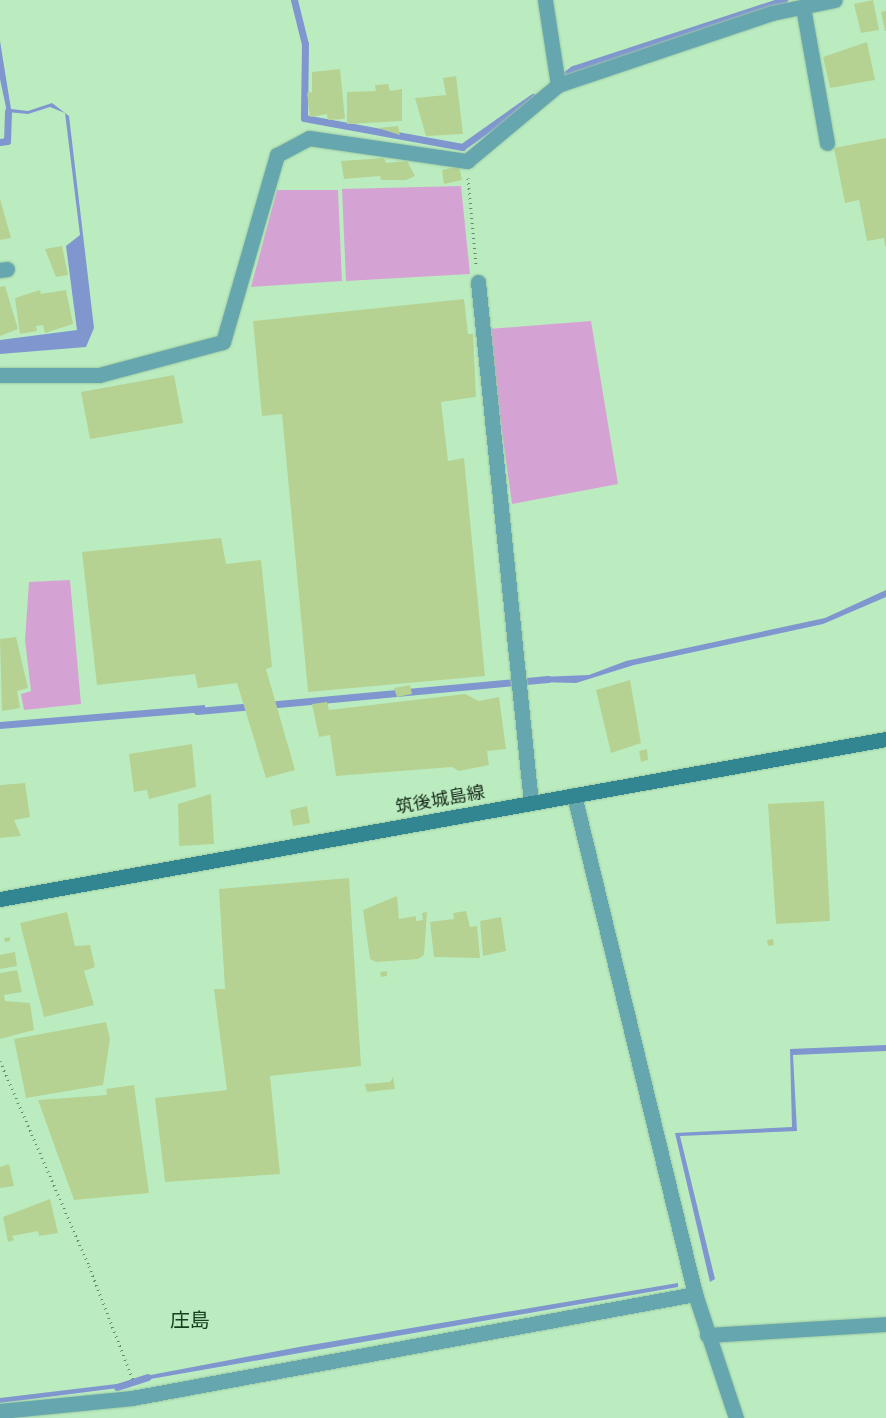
<!DOCTYPE html>
<meta charset="utf-8">
<style>
body{margin:0}
#map{position:relative;width:886px;height:1418px;overflow:hidden;background:#bbecc0;font-family:"Libre Baskerville","Noto Sans JP",serif}
div>[style]{position:absolute}
.green>*{inset:0;background:#d5a3d3}
.water>*{inset:0;background:#7f96cf}
.stream>*{height:7px;margin:-3.5px;padding:0 3.5px;transform-origin:3.5px;border-radius:3.5px;background:#7f96cf}
.building>*{inset:0;background:#b6d292}
.path>*{height:3px;margin-top:-1.5px;transform-origin:0;background:repeating-linear-gradient(90deg,#688a6c 0 1px,transparent 0 5px)}
.roads{filter:drop-shadow(0 0 1px #9dc9a2) drop-shadow(0 0 1px #9dc9a2)}
.street>*{height:15px;margin:-7.5px;padding:0 7.5px;transform-origin:7.5px;border-radius:7.5px;background:#65a6af}
.secondary>*{height:15px;margin:-7.5px;padding:0 7.5px;transform-origin:7.5px;border-radius:7.5px;background:#318692}
span{translate:-50% -50%;white-space:nowrap;text-align:center;line-height:1.15;-webkit-text-stroke:5px #bbecc0;paint-order:stroke}
.street-label{font-size:18px;color:#162918}
.quarter-label{font-size:20px;color:#14411d}
</style>
<div id="map">
<div class="green">
<i style="clip-path:polygon(461px 186px,470px 274px,346px 281px,342px 189px)"></i>
<i style="clip-path:polygon(277px 190px,338px 190px,342px 281px,251px 287px)"></i>
<i style="clip-path:polygon(591px 321px,618px 484px,512px 504px,488px 329px)"></i>
<i style="clip-path:polygon(70px 580px,81px 704px,24px 710px,21px 694px,31px 691px,25px 640px,29px 582px)"></i>
</div>
<div class="water">
<i style="clip-path:polygon(0 41px,11px 109px,28px 111px,52px 103px,69px 116px,94px 328px,86px 347px,0 354px,0 340px,77px 330px,66px 246px,80px 235px,65px 113px,50px 107px,28px 114px,7px 112px,0 79px)"></i>
<i style="clip-path:polygon(886px 590px,886px 597px,823px 624px,634px 665px,576px 683px,537px 682px,540px 677px,589px 675px,626px 661px,825px 618px)"></i>
<i style="clip-path:polygon(205px 705px,205px 712px,0 729px,0 722px)"></i>
<i style="clip-path:polygon(886px 1045px,886px 1051px,793px 1055px,797px 1131px,680px 1136px,715px 1279px,710px 1282px,675px 1133px,792px 1127px,790px 1049px)"></i>
<i style="clip-path:polygon(678px 1283px,678px 1287px,139px 1381px,140px 1377px,299px 1347px)"></i>
<i style="clip-path:polygon(125px 1383px,126px 1387px,0 1403px,0 1398px)"></i>
</div>
<div class="stream">
<i style="left:294px;top:0;width:45px;rotate:76deg"></i>
<i style="left:305px;top:44px;width:74px;rotate:90.8deg"></i>
<i style="left:304px;top:118px;width:161px;rotate:10.4deg"></i>
<i style="left:462px;top:147px;width:87px;rotate:-35.2deg"></i>
<i style="left:558px;top:80px;width:19px;rotate:-36deg"></i>
<i style="left:573px;top:69px;width:222px;rotate:-18.1deg"></i>
<i style="left:0;top:142px;width:7px;rotate:-8deg"></i>
<i style="left:7px;top:141px;width:30px;rotate:-88deg"></i>
<i style="left:267px;top:705px;width:282px;rotate:-5.3deg"></i>
<i style="left:197px;top:711px;width:57px;rotate:-5deg"></i>
<i style="left:117px;top:1387px;width:32px;rotate:-18deg"></i>
</div>
<div class="building">
<i style="clip-path:polygon(873px 0,879px 30px,861px 33px,854px 4px)"></i>
<i style="clip-path:polygon(886px 11px,886px 31px,885px 31px,881px 12px)"></i>
<i style="clip-path:polygon(867px 42px,875px 80px,830px 88px,823px 57px)"></i>
<i style="clip-path:polygon(340px 69px,345px 119px,328px 120px,327px 114px,310px 117px,307px 93px,312px 92px,312px 72px)"></i>
<i style="clip-path:polygon(456px 76px,463px 134px,426px 136px,415px 98px,446px 95px,443px 78px)"></i>
<i style="clip-path:polygon(388px 84px,390px 91px,402px 89px,402px 121px,347px 124px,347px 92px,376px 91px,375px 85px)"></i>
<i style="clip-path:polygon(398px 126px,400px 135px,378px 128px)"></i>
<i style="clip-path:polygon(886px 138px,886px 246px,885px 246px,884px 238px,867px 241px,859px 200px,845px 203px,834px 148px)"></i>
<i style="clip-path:polygon(384px 158px,386px 163px,407px 161px,415px 176px,406px 180px,381px 180px,380px 176px,344px 179px,341px 161px)"></i>
<i style="clip-path:polygon(459px 166px,462px 180px,444px 184px,442px 170px)"></i>
<i style="clip-path:polygon(0 199px,11px 238px,0 240px)"></i>
<i style="clip-path:polygon(62px 246px,68px 275px,56px 277px,45px 249px)"></i>
<i style="clip-path:polygon(5px 286px,18px 329px,0 336px,0 287px)"></i>
<i style="clip-path:polygon(40px 290px,41px 294px,66px 290px,73px 324px,45px 333px,43px 325px,36px 326px,37px 331px,20px 334px,15px 298px)"></i>
<i style="clip-path:polygon(464px 299px,468px 334px,473px 334px,476px 397px,441px 402px,448px 461px,464px 458px,485px 676px,308px 692px,282px 414px,262px 416px,253px 321px)"></i>
<i style="clip-path:polygon(174px 375px,183px 423px,90px 439px,81px 392px)"></i>
<i style="clip-path:polygon(221px 538px,226px 564px,261px 560px,272px 667px,266px 669px,295px 770px,266px 778px,237px 683px,198px 688px,195px 674px,97px 685px,82px 552px)"></i>
<i style="clip-path:polygon(16px 637px,28px 688px,17px 691px,20px 708px,2px 711px,0 639px)"></i>
<i style="clip-path:polygon(630px 680px,641px 743px,611px 753px,596px 690px)"></i>
<i style="clip-path:polygon(410px 685px,412px 694px,397px 697px,394px 688px)"></i>
<i style="clip-path:polygon(465px 694px,479px 701px,499px 697px,506px 749px,487px 751px,489px 765px,459px 771px,452px 767px,336px 776px,330px 735px,319px 737px,312px 704px,327px 702px,329px 710px)"></i>
<i style="clip-path:polygon(192px 744px,196px 787px,149px 799px,147px 790px,134px 792px,129px 754px)"></i>
<i style="clip-path:polygon(647px 749px,648px 760px,641px 762px,639px 751px)"></i>
<i style="clip-path:polygon(25px 783px,30px 817px,14px 820px,21px 836px,0 838px,0 785px)"></i>
<i style="clip-path:polygon(211px 794px,214px 844px,179px 846px,178px 804px)"></i>
<i style="clip-path:polygon(824px 801px,830px 921px,776px 924px,768px 804px)"></i>
<i style="clip-path:polygon(307px 806px,310px 823px,293px 826px,290px 810px)"></i>
<i style="clip-path:polygon(349px 878px,361px 1066px,270px 1076px,280px 1174px,165px 1182px,155px 1098px,227px 1090px,214px 989px,225px 989px,219px 889px)"></i>
<i style="clip-path:polygon(397px 896px,399px 919px,416px 916px,416px 921px,423px 920px,422px 913px,427px 912px,424px 955px,418px 959px,376px 962px,370px 959px,363px 910px)"></i>
<i style="clip-path:polygon(466px 911px,470px 927px,477px 926px,480px 958px,434px 957px,430px 922px,454px 919px,453px 913px)"></i>
<i style="clip-path:polygon(67px 912px,75px 946px,90px 945px,95px 967px,84px 971px,94px 1005px,44px 1017px,20px 923px)"></i>
<i style="clip-path:polygon(501px 917px,506px 951px,483px 956px,480px 921px)"></i>
<i style="clip-path:polygon(10px 937px,10px 941px,5px 942px,4px 938px)"></i>
<i style="clip-path:polygon(773px 939px,774px 945px,768px 946px,767px 940px)"></i>
<i style="clip-path:polygon(15px 952px,17px 966px,0 969px,0 955px)"></i>
<i style="clip-path:polygon(17px 970px,22px 992px,4px 995px,5px 1001px,30px 1003px,34px 1030px,0 1039px,0 973px)"></i>
<i style="clip-path:polygon(387px 971px,387px 976px,381px 977px,380px 972px)"></i>
<i style="clip-path:polygon(106px 1022px,110px 1039px,103px 1085px,26px 1098px,14px 1039px)"></i>
<i style="clip-path:polygon(393px 1077px,395px 1089px,367px 1092px,365px 1084px,390px 1082px)"></i>
<i style="clip-path:polygon(134px 1085px,149px 1193px,74px 1200px,38px 1100px,107px 1095px,106px 1089px)"></i>
<i style="clip-path:polygon(9px 1164px,14px 1186px,0 1188px,0 1167px)"></i>
<i style="clip-path:polygon(50px 1199px,58px 1233px,39px 1236px,38px 1231px,12px 1236px,14px 1240px,8px 1242px,3px 1217px)"></i>
</div>
<div class="path">
<i style="left:468px;top:178px;width:86px;rotate:84.7deg"></i>
<i style="left:0;top:1061px;width:223px;rotate:66.5deg"></i>
<i style="left:89px;top:1266px;width:122px;rotate:68.9deg"></i>
</div>
<div class="roads">
<div class="street">
<i style="left:545px;top:0;width:86px;rotate:81.3deg"></i>
<i style="left:803px;top:7px;width:138px;rotate:80deg"></i>
<i style="left:0;top:270px;width:7px;rotate:-8deg"></i>
<i style="left:478px;top:282px;width:524px;rotate:84.19deg"></i>
<i style="left:0;top:375px;width:99px"></i>
<i style="left:99px;top:375px;width:128px;rotate:-14.9deg"></i>
<i style="left:223px;top:342px;width:195px;rotate:-73.9deg"></i>
<i style="left:277px;top:155px;width:36px;rotate:-28deg"></i>
<i style="left:309px;top:138px;width:160px;rotate:8.3deg"></i>
<i style="left:467px;top:161px;width:119px;rotate:-39.9deg"></i>
<i style="left:558px;top:85px;width:226px;rotate:-18.6deg"></i>
<i style="left:772px;top:13px;width:64px;rotate:-11.7deg"></i>
<i style="left:574px;top:795px;width:513px;rotate:76.37deg"></i>
<i style="left:695px;top:1294px;width:131px;rotate:71.7deg"></i>
<i style="left:707px;top:1335px;width:179px;rotate:-3.5deg"></i>
<i style="left:0;top:1411px;width:133px;rotate:-5.6deg"></i>
<i style="left:132px;top:1398px;width:573px;rotate:-10.47deg"></i>
</div>
<div class="secondary">
<i style="left:0;top:899px;width:900px;rotate:-10.24deg"></i>
</div>
</div>
<div class="street-label">
<span style="left:440px;top:800px;rotate:-10deg">筑後城島線</span>
</div>
<div class="quarter-label">
<span style="left:190px;top:1320px">庄島</span>
</div>
</div>
